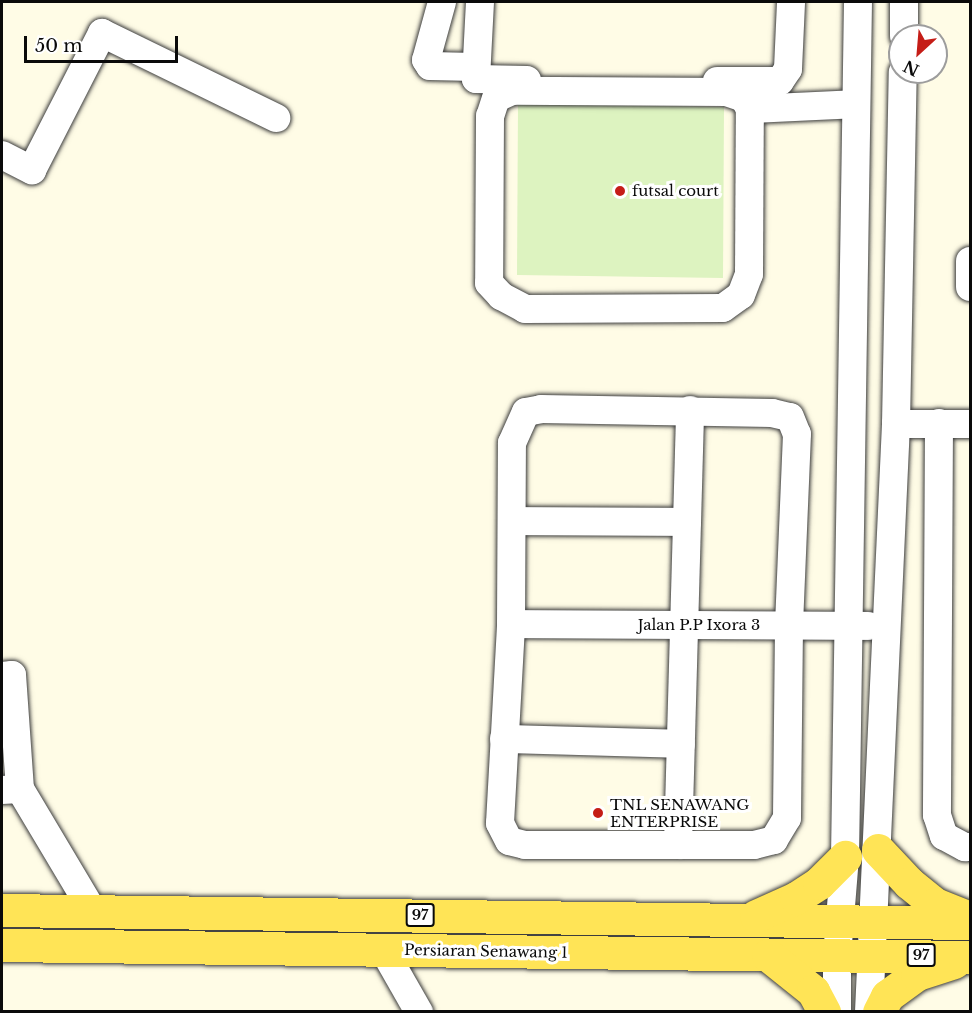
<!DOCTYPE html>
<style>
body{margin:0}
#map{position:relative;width:972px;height:1013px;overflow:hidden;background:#fffce6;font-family:"Libre Baskerville",serif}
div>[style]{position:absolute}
.pitch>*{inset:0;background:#ddf3c0}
.roads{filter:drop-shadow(0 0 2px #3d3d3d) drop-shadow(0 0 2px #3d3d3d)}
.minor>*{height:28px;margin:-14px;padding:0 14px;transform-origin:14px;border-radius:14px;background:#fff}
.major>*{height:33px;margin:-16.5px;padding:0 16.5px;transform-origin:16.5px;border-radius:16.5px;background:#ffe456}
.dots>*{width:16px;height:16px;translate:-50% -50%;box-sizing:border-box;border:3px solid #fff;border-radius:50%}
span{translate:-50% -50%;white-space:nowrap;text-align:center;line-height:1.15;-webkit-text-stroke:6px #fff;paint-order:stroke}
.shield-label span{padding:2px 4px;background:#fff;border:2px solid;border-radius:4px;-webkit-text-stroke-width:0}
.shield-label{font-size:14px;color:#0a0a0a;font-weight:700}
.poi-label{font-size:15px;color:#0a0a0a}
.left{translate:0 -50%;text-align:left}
.street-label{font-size:15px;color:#0a0a0a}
.frame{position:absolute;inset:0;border:3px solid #0a0a0a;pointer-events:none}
.north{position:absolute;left:888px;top:24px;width:60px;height:60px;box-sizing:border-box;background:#fff;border:2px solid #9d9d9d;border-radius:50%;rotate:206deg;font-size:16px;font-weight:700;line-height:24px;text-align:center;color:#0a0a0a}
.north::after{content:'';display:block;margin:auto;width:21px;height:27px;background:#c51d17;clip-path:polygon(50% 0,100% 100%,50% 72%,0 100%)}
.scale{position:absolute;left:24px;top:36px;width:154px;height:27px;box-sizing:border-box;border:3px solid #0a0a0a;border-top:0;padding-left:8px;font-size:18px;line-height:21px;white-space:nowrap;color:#0a0a0a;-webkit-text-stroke:4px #fff;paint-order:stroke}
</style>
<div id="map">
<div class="pitch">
<i style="clip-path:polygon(518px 104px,724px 107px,723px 278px,517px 275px)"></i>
</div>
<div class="roads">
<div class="minor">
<i style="left:442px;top:2px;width:60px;rotate:105.4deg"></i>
<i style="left:426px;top:60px;width:7px;rotate:56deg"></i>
<i style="left:430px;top:66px;width:45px;rotate:1.3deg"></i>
<i style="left:480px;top:2px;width:77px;rotate:93deg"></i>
<i style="left:476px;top:79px;width:51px;rotate:1.1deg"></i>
<i style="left:904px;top:36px;width:34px;rotate:-90deg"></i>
<i style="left:717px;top:81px;width:63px"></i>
<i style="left:780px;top:81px;width:14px;rotate:-56deg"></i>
<i style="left:788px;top:69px;width:67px;rotate:-87.4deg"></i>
<i style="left:750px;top:109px;width:13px;rotate:-119deg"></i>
<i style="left:744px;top:98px;width:18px;rotate:-161deg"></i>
<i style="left:727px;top:92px;width:215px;rotate:-179.7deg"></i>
<i style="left:512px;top:91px;width:17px;rotate:156deg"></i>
<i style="left:496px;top:98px;width:19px;rotate:108deg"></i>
<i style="left:490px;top:116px;width:167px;rotate:90.3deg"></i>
<i style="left:489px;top:283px;width:18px;rotate:47deg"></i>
<i style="left:501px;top:296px;width:27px;rotate:28deg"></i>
<i style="left:525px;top:309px;width:198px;rotate:-0.3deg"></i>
<i style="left:723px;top:308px;width:22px;rotate:-36deg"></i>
<i style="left:741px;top:295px;width:22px;rotate:-69deg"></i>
<i style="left:749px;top:274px;width:165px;rotate:-89.7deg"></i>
<i style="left:750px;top:109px;width:105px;rotate:-2.7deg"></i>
<i style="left:2px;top:155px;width:34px;rotate:27deg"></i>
<i style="left:32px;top:170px;width:154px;rotate:-62.9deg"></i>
<i style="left:102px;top:33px;width:194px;rotate:26deg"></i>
<i style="left:970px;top:261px;width:26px;rotate:90deg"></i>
<i style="left:541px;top:409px;width:231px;rotate:1deg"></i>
<i style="left:772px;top:413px;width:18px;rotate:13deg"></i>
<i style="left:790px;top:417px;width:18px;rotate:68deg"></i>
<i style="left:797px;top:434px;width:192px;rotate:92.4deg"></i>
<i style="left:789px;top:626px;width:192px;rotate:90.6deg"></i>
<i style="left:787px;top:818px;width:26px;rotate:121deg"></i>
<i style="left:774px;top:840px;width:21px;rotate:166deg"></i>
<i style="left:754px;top:845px;width:229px;rotate:180deg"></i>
<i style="left:525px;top:845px;width:16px;rotate:-166deg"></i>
<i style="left:509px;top:841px;width:20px;rotate:-117deg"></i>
<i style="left:500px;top:823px;width:199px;rotate:-86.8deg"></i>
<i style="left:511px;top:624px;width:181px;rotate:-89.7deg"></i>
<i style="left:512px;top:443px;width:34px;rotate:-66deg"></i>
<i style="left:526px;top:412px;width:15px;rotate:-11deg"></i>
<i style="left:939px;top:423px;width:392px;rotate:90.3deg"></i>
<i style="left:937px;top:815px;width:22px;rotate:72deg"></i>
<i style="left:944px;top:836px;width:24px;rotate:28deg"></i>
<i style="left:965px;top:847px;width:5px"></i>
<i style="left:896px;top:424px;width:74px"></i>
<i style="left:512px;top:521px;width:175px;rotate:0.3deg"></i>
<i style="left:511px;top:624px;width:357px;rotate:0.3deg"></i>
<i style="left:2px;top:676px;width:10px;rotate:-6deg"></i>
<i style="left:12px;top:675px;width:114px;rotate:86deg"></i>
<i style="left:504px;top:739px;width:177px;rotate:1.6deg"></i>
<i style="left:2px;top:790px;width:18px;rotate:-3deg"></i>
<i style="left:20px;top:789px;width:141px;rotate:59.2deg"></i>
<i style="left:678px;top:845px;width:435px;rotate:-88.4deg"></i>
<i style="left:383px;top:949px;width:73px;rotate:60.3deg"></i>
<i style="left:837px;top:1012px;width:56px;rotate:-90deg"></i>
<i style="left:837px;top:956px;width:99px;rotate:-85.4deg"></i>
<i style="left:845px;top:857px;width:855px;rotate:-89.13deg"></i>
<i style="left:869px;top:1012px;width:589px;rotate:-87.37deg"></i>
<i style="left:896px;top:424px;width:352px;rotate:-88.9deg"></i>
</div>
<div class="major">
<i style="left:878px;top:850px;width:45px;rotate:46.8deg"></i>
<i style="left:909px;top:883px;width:33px;rotate:39deg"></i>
<i style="left:935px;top:904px;width:37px;rotate:22deg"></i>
<i style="left:2px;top:910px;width:968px;rotate:0.77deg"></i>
<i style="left:756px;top:916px;width:44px;rotate:-24.2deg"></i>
<i style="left:796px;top:898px;width:27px;rotate:-33deg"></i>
<i style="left:819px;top:883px;width:37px;rotate:-45deg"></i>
<i style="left:2px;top:945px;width:968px;rotate:0.71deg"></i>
<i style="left:768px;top:955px;width:58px;rotate:38.7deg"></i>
<i style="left:813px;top:991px;width:24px;rotate:62deg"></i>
<i style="left:879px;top:1012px;width:18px;rotate:-63deg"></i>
<i style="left:887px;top:996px;width:37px;rotate:-36deg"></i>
<i style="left:917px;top:974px;width:39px;rotate:-18deg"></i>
</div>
</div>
<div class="dots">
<i style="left:620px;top:191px;background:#c51d17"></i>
<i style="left:598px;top:813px;background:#c51d17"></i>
</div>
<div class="shield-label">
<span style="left:420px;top:915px">97</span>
<span style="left:921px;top:955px">97</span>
</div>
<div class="poi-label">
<span class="left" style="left:632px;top:191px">futsal court</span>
<span class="left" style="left:610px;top:813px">TNL SENAWANG<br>ENTERPRISE</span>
</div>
<div class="street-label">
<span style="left:699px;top:625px">Jalan P.P Ixora 3</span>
<span style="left:486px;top:951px;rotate:1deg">Persiaran Senawang 1</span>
</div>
<div class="frame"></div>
<div class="north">N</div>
<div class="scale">50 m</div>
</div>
